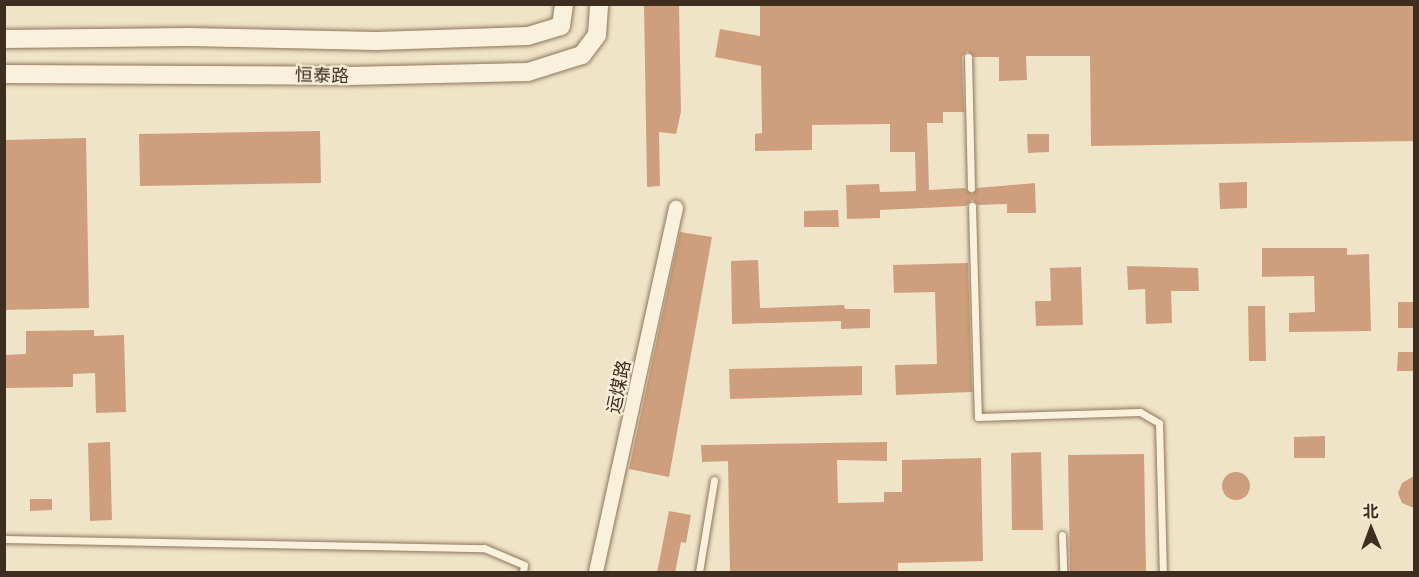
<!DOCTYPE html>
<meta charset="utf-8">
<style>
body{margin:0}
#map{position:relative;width:1419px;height:577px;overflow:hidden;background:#f0e4c8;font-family:Merriweather,"Noto Sans SC",serif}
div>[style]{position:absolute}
.building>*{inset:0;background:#cf9f7d}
.round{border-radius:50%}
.roads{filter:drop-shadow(0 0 2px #8d765c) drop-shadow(0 0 2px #8d765c)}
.service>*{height:7px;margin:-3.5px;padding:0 3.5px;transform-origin:3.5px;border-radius:3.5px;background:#faf1dc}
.minor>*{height:14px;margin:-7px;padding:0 7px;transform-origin:7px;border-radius:7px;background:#faf1dc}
.tertiary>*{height:18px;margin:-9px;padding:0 9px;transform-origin:9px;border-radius:9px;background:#faf1dc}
span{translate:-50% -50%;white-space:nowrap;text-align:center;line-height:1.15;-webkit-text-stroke:4.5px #f7eed8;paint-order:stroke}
.street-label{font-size:18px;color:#3d2e20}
.frame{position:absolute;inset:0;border:6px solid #3d2e20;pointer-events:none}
.north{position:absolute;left:1341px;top:499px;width:60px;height:60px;-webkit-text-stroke:4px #f7eed8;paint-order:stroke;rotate:359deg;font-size:16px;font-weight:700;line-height:24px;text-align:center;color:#3d2e20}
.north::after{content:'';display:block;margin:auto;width:21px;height:27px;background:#3d2e20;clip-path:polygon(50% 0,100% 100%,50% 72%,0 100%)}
</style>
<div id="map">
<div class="building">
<i style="clip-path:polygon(644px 4px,679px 4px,681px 112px,676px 134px,659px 132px,660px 186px,647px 187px)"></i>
<i style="clip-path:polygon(760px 4px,1414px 4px,1414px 141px,1091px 146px,1090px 56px,1026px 56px,1027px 80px,999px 81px,999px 57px,974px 57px,967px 51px,962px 57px,964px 112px,943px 112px,943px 123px,927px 123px,929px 190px,965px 188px,972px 194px,977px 188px,1035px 183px,1036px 213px,1007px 213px,1007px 204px,978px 205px,972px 200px,966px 206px,880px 210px,880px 218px,847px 219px,846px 185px,879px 184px,880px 192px,916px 191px,915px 152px,890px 152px,890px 124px,812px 125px,812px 150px,755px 151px,755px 134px,762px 133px,761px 66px,715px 57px,720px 29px,760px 36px)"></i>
<i style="clip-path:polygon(320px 131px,321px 183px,140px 186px,139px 134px)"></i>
<i style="clip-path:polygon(1027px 134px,1049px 134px,1049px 152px,1028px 153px)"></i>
<i style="clip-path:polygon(86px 138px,89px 308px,4px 310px,4px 140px)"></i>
<i style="clip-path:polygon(1247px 182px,1247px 208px,1220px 209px,1219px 183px)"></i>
<i style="clip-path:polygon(838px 210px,839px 227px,804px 227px,804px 211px)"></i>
<i style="clip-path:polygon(680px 232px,712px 237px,669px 477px,629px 469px)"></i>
<i style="clip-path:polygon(1262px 248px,1347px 248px,1347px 255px,1369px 254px,1371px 331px,1289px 332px,1289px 313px,1315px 312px,1314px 276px,1262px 277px)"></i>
<i style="clip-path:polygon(758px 260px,760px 308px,844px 305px,845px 309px,870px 309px,870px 328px,841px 329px,841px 321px,732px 324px,731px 261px)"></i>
<i style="clip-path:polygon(968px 263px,972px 392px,896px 395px,895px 365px,937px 364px,935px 292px,894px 293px,893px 265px)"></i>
<i style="clip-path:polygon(1127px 266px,1198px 268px,1199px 291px,1171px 291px,1172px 323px,1146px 324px,1145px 289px,1128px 290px)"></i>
<i style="clip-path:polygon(1081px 267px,1083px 325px,1036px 326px,1035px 301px,1051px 301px,1050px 268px)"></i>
<i style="clip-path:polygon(1398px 302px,1414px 302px,1414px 328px,1398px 328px)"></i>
<i style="clip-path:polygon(1248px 306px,1265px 306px,1266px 361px,1249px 361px)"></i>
<i style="clip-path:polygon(94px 330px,94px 336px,124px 335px,126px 412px,96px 413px,95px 373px,73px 374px,73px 387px,4px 388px,4px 355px,26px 354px,26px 331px)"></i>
<i style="clip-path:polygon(1398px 352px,1414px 352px,1414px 371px,1397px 371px)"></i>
<i style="clip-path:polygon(862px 366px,862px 395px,730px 399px,729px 369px)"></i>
<i style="clip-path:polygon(1325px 436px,1325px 458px,1294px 458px,1294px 437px)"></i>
<i style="clip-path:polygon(110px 442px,112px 520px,90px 521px,88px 443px)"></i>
<i style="clip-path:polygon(887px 442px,887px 461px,837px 460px,838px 503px,884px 502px,884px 492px,902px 492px,902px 460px,981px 458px,983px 561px,898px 563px,898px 573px,730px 573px,728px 461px,702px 462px,701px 445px)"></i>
<i style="clip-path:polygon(1041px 452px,1043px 530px,1012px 530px,1011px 453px)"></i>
<i style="clip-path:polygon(1144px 454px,1146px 573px,1070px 573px,1068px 455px)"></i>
<i class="round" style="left:1222px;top:472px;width:28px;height:28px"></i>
<i style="clip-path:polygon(1414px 476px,1414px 508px,1402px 503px,1398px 493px,1402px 483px)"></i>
<i style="clip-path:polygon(30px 499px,52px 499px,52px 510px,30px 511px)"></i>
<i style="clip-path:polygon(669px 511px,691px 515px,686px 543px,681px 542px,675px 573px,657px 573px)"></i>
</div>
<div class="roads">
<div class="service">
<i style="left:968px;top:57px;width:131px;rotate:88.7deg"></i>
<i style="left:972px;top:206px;width:211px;rotate:88.4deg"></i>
<i style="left:978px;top:417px;width:162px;rotate:-1.8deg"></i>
<i style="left:1140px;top:412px;width:22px;rotate:30deg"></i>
<i style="left:1159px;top:423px;width:149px;rotate:88.5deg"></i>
<i style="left:1062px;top:535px;width:37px;rotate:88deg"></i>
<i style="left:4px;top:539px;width:480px;rotate:1.1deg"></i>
<i style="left:484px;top:548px;width:43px;rotate:23deg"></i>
<i style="left:524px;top:565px;width:7px;rotate:98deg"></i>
<i style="left:699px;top:572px;width:93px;rotate:-80.7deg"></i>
</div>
<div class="minor">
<i style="left:596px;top:572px;width:373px;rotate:-77.6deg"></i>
</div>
<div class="tertiary">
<i style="left:4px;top:39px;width:186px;rotate:-0.6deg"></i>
<i style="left:190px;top:37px;width:186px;rotate:1.2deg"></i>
<i style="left:376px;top:41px;width:152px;rotate:-1.9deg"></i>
<i style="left:528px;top:36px;width:34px;rotate:-17deg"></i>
<i style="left:561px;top:26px;width:22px;rotate:-82deg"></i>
<i style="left:4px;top:74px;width:344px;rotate:0.3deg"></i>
<i style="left:348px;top:76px;width:180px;rotate:-1.3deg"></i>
<i style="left:528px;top:72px;width:57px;rotate:-17.5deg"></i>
<i style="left:582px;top:55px;width:25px;rotate:-53deg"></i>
<i style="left:597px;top:35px;width:31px;rotate:-86deg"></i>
</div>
</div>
<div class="street-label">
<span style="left:322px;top:76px;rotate:1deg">恒泰路</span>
<span style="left:619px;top:387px;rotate:-78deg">运煤路</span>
</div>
<div class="frame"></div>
<div class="north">北</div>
</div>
